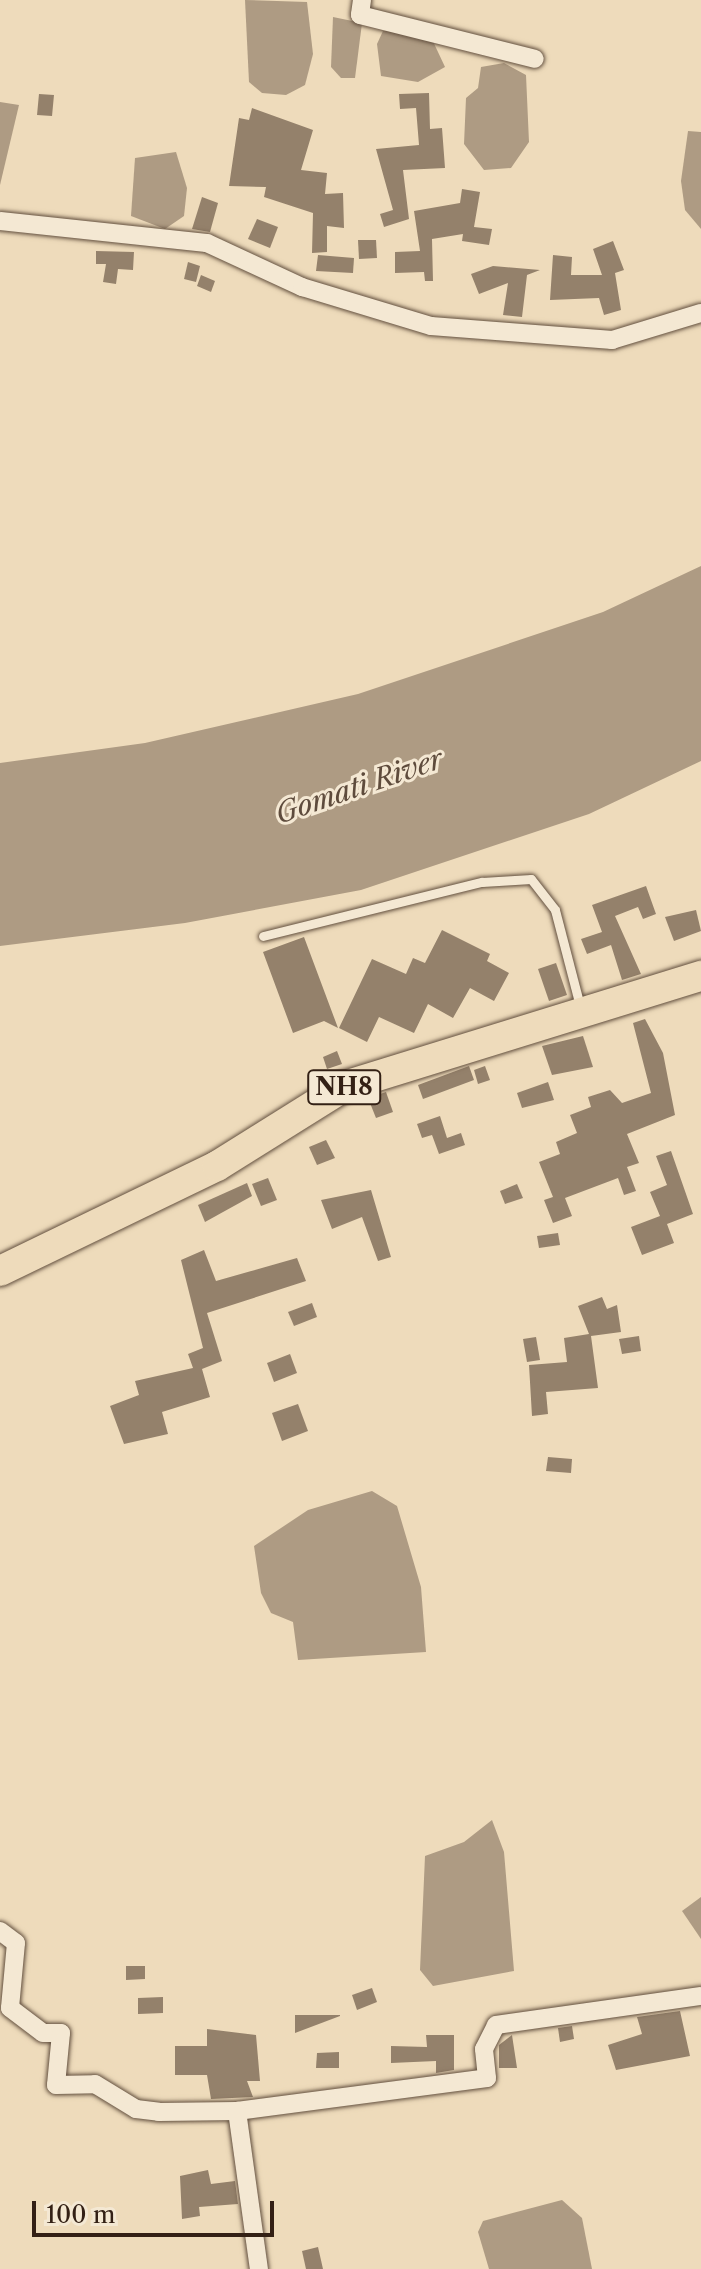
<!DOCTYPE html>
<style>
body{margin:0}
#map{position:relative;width:701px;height:2269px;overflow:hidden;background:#eedbbb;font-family:"Libre Caslon Text",serif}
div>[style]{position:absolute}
.water>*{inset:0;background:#ae9b83}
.building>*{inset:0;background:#94816b}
.roads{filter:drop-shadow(0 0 2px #624f3e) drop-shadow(0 0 2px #624f3e)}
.service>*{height:9px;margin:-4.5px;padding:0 4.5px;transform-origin:4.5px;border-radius:4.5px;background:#f4e8d3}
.minor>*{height:18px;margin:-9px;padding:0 9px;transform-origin:9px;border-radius:9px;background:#f4e8d3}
.trunk>*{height:30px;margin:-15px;padding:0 15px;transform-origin:15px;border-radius:15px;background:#eedbbb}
span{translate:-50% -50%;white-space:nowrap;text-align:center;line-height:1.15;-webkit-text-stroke:6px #f4e8d3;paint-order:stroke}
.shield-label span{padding:2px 6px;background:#f4e8d3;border:2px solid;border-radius:6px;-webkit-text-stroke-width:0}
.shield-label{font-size:24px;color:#332015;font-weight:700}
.water-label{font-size:28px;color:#5e4b3c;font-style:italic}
.scale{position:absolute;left:32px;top:2201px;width:242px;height:36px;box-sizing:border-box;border:4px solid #332015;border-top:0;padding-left:10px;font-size:24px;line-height:28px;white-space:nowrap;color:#332015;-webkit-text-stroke:6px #f4e8d3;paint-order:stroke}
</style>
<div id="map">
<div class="water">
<i style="clip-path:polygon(245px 0,307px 2px,313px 54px,305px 85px,286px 95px,262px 93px,249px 82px)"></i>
<i style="clip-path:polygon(333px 17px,362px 23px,355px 78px,341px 78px,331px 67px)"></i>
<i style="clip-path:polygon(397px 30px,430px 35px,445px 67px,418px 82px,381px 76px,377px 44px,383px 31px)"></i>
<i style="clip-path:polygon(504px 63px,526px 75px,529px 142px,511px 168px,484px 170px,464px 144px,466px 98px,478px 88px,481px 67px)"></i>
<i style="clip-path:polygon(0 102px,19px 105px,0 185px)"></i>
<i style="clip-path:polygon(688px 131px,701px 132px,701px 229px,685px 210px,681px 181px)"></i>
<i style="clip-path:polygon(176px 152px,187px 188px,184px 216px,165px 229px,131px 216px,135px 158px)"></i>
<i style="clip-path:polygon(701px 566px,701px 761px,589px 814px,361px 890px,185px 923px,0 946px,0 763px,145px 743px,358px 694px,603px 612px)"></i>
<i style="clip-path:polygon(372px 1491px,397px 1506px,421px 1587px,426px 1652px,298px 1660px,293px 1622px,271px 1613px,261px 1593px,254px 1546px,308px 1510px)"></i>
<i style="clip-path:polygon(492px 1820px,504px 1852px,514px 1971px,433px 1986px,420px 1970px,425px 1856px,464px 1842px)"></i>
<i style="clip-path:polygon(701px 1897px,701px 1939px,682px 1911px)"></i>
<i style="clip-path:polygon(562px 2200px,582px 2218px,592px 2269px,489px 2269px,478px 2232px,483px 2221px)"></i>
</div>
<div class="building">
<i style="clip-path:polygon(429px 93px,430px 129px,442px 128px,445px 168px,403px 170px,409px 219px,384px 227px,380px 214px,393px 210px,376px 149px,419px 145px,416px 108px,400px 109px,399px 94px)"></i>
<i style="clip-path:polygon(39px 94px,54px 95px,52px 116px,37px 115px)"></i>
<i style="clip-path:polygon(252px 108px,313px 130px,301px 170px,327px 173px,325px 194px,343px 193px,344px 228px,327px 226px,327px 252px,312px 253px,313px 213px,264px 197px,266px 187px,229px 186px,239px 118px,249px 120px)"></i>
<i style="clip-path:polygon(462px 189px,480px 192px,474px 227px,492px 229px,489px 245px,462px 241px,463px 234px,432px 239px,433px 281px,425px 281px,424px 272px,395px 273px,395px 252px,420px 251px,414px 211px,460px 203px)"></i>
<i style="clip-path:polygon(202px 197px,218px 203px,210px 232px,192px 229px)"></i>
<i style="clip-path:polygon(257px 219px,278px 227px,270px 248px,248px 239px)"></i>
<i style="clip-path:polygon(358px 240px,376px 240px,377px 258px,359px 259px)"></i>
<i style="clip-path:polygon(613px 241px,624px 270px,615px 273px,621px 310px,604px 315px,599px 298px,550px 300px,553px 255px,572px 257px,571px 275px,602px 275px,593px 249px)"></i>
<i style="clip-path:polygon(96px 251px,134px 252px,133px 270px,118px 269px,116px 284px,103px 282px,106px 264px,96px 264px)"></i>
<i style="clip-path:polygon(318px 255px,354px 258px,353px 273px,316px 271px)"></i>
<i style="clip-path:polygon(188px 262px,200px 266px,196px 282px,184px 279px)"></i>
<i style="clip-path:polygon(493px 266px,540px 270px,527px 275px,522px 317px,503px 315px,508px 283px,479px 294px,471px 274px)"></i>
<i style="clip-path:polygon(201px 275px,215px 281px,211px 292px,197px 286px)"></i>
<i style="clip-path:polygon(646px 886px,656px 914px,643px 919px,638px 907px,615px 916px,641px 974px,622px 980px,611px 945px,587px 954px,581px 939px,602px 932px,592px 905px)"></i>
<i style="clip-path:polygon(696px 910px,701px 931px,674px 941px,665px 917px)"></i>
<i style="clip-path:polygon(442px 930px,490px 954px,487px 961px,509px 973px,494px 1001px,470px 988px,453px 1018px,428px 1004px,414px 1033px,379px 1017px,367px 1042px,339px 1028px,372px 959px,406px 974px,413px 958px,425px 963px)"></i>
<i style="clip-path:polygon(304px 937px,338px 1028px,324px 1021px,293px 1033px,263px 952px)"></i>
<i style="clip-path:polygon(556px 963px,567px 995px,549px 1001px,538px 969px)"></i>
<i style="clip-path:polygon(645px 1019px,663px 1053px,675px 1115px,627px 1134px,639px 1163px,627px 1167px,636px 1191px,624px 1195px,618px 1178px,565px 1198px,572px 1216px,553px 1223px,544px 1200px,553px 1197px,539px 1162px,560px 1154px,556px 1142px,577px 1133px,570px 1115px,591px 1107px,588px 1097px,610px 1090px,622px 1103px,651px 1093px,633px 1023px)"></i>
<i style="clip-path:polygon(583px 1036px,593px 1067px,552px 1075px,542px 1046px)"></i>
<i style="clip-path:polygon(337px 1051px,342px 1064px,327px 1069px,323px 1057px)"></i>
<i style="clip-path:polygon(469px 1066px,474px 1080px,423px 1099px,418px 1085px)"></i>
<i style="clip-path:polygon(485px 1066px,490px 1080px,478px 1084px,474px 1070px)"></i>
<i style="clip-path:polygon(548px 1082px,554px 1100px,522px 1108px,517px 1093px)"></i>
<i style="clip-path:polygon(386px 1092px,393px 1112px,376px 1118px,368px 1098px)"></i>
<i style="clip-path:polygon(440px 1116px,447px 1138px,461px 1133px,465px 1145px,439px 1154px,432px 1135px,422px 1138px,417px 1124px)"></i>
<i style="clip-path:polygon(326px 1140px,335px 1158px,317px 1165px,309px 1147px)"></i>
<i style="clip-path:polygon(671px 1151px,693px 1214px,667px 1224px,674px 1243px,642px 1255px,631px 1227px,660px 1216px,650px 1192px,667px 1185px,656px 1156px)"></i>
<i style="clip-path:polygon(268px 1178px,277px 1200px,261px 1206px,252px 1184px)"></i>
<i style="clip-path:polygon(247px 1183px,252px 1196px,205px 1222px,198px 1205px)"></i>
<i style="clip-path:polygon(517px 1184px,523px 1198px,505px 1204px,500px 1191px)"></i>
<i style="clip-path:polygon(371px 1190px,391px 1257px,378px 1261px,362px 1217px,332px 1229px,321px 1200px)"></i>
<i style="clip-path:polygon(558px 1233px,560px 1245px,539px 1248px,537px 1236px)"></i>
<i style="clip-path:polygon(204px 1250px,216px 1281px,297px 1258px,306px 1281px,207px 1313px,222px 1361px,202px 1369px,210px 1397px,162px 1412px,168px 1434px,124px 1444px,110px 1406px,139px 1395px,135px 1381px,193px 1368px,188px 1354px,203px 1348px,181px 1260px)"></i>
<i style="clip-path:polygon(602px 1297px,607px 1309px,617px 1305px,621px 1332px,591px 1336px,598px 1388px,546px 1392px,548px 1414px,532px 1416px,529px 1365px,567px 1362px,564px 1338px,589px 1334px,578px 1306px)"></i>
<i style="clip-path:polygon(312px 1303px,317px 1317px,294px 1326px,288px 1312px)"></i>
<i style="clip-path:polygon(639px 1336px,641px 1351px,622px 1354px,619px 1339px)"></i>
<i style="clip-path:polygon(536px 1337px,540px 1360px,527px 1362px,523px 1339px)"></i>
<i style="clip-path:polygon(290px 1354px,297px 1373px,274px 1382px,267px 1363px)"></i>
<i style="clip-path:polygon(298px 1404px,308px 1431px,282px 1441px,272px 1413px)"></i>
<i style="clip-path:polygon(548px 1457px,572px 1459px,571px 1473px,546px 1471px)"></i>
<i style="clip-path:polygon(126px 1966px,145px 1966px,145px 1979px,126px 1980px)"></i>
<i style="clip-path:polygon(372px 1988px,377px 2002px,357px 2010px,352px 1995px)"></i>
<i style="clip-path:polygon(163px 1997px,163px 2013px,138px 2014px,138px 1998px)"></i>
<i style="clip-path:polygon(680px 2011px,690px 2056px,616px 2070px,608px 2045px,642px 2034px,637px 2017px)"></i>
<i style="clip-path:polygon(295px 2015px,340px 2015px,340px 2016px,295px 2033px)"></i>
<i style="clip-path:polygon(572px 2026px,574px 2039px,560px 2042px,558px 2028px)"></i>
<i style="clip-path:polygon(207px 2029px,256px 2035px,260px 2081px,247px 2081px,253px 2097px,211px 2099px,207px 2075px,175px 2075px,175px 2046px,207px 2046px)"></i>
<i style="clip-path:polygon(426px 2035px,454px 2035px,454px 2070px,436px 2073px,436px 2061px,391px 2063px,391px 2046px,427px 2047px)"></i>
<i style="clip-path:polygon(512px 2035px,517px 2068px,499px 2068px,499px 2045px)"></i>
<i style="clip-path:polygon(339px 2052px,339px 2068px,316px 2068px,317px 2053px)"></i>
<i style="clip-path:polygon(208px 2170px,211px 2184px,235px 2181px,238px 2204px,199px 2207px,200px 2216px,182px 2219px,180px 2176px)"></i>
<i style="clip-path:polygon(318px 2247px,323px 2269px,306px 2269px,302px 2251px)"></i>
</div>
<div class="roads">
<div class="service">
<i style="left:263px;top:936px;width:226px;rotate:-13.9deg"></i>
<i style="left:482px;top:882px;width:49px;rotate:-3.5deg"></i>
<i style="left:531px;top:879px;width:39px;rotate:52deg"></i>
<i style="left:555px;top:910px;width:103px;rotate:75.4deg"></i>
</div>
<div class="minor">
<i style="left:362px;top:0;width:15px;rotate:98deg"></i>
<i style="left:360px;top:15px;width:180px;rotate:14.1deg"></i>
<i style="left:0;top:221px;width:208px;rotate:6.1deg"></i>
<i style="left:207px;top:243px;width:105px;rotate:24.9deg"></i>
<i style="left:302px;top:287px;width:135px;rotate:16.8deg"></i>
<i style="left:431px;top:326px;width:182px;rotate:4.4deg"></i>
<i style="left:612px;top:340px;width:93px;rotate:-16.9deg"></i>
<i style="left:0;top:1931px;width:20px;rotate:37deg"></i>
<i style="left:16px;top:1943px;width:65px;rotate:95.3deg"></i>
<i style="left:10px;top:2008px;width:41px;rotate:37.1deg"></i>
<i style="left:43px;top:2033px;width:18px"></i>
<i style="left:61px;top:2033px;width:52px;rotate:95.5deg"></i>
<i style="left:56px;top:2085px;width:39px;rotate:-1deg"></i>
<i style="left:95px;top:2084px;width:48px;rotate:31.4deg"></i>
<i style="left:136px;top:2109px;width:23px;rotate:7deg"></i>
<i style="left:159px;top:2112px;width:78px;rotate:-0.7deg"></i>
<i style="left:237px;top:2111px;width:252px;rotate:-7.5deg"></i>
<i style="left:487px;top:2078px;width:29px;rotate:-96deg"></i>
<i style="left:484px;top:2049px;width:27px;rotate:-63deg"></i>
<i style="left:496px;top:2025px;width:207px;rotate:-8.1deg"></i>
<i style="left:237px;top:2111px;width:160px;rotate:82.1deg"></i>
</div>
<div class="trunk">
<i style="left:0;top:1271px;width:241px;rotate:-25.8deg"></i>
<i style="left:217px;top:1166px;width:151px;rotate:-32deg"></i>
<i style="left:345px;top:1086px;width:373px;rotate:-17.2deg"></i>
</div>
</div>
<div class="shield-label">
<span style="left:344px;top:1087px">NH8</span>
</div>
<div class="water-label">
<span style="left:359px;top:786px;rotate:-19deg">Gomati River</span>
</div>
<div class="scale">100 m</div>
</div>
